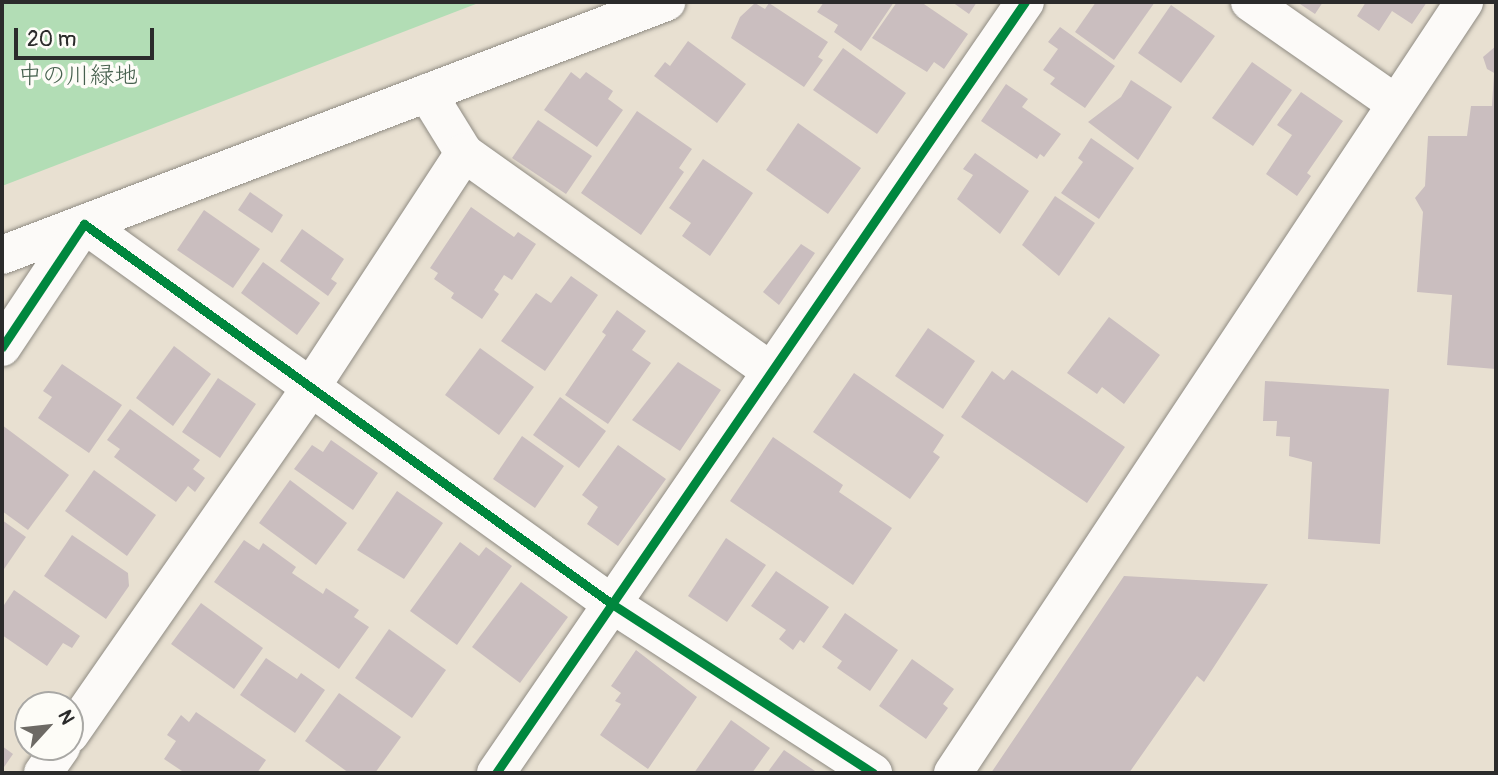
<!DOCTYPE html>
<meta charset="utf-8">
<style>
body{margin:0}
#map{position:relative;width:1498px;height:775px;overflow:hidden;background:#e8e0d1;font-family:Pangolin,"Klee One",sans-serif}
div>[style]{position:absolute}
.green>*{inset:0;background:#b2ddb5}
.building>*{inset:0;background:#cabebf}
.roads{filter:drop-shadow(0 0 2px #8f8b83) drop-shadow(0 0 2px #8f8b83)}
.minor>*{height:38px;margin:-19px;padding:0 19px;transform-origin:19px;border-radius:19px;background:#fcfaf8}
.cycleway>*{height:9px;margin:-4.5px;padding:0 4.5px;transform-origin:4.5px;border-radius:4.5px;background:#00873e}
span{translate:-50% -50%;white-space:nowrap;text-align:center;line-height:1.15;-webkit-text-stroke:7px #fdfcf7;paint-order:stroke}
.park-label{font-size:24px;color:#46604e}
.frame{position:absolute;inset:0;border:4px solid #2b2b2b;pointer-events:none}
.north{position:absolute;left:14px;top:691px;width:70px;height:70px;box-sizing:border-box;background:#fdfcf7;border:2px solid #a9a8a5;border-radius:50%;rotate:63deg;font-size:19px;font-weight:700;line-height:28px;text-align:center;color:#2b2b2b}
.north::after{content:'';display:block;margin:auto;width:24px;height:32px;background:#6d6a65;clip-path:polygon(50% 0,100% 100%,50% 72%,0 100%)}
.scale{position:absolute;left:14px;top:28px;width:140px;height:32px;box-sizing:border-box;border:4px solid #2b2b2b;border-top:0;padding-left:9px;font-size:21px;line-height:24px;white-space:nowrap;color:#2b2b2b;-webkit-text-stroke:5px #fdfcf7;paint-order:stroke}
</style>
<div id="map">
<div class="green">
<i style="clip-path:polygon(2px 2px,481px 2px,2px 186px)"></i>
</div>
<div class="building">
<i style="clip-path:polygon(824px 2px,894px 2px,861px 51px,834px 32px,838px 25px,817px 12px)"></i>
<i style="clip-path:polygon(897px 2px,921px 2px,968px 34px,944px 69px,934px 62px,927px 72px,872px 38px)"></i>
<i style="clip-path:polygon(952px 2px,977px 2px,969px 14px)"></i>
<i style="clip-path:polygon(1096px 2px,1155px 2px,1114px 60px,1075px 32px)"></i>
<i style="clip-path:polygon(1297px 2px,1323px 2px,1315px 14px)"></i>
<i style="clip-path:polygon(1366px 2px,1427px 2px,1412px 24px,1392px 11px,1379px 31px,1357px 16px)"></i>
<i style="clip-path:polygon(755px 3px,765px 9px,769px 3px,828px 42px,818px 57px,823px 60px,804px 87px,731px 38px,740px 17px)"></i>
<i style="clip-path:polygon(1171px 5px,1215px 36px,1181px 83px,1138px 53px)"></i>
<i style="clip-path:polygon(1060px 27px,1115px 66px,1085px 108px,1050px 84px,1055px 78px,1043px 70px,1058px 49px,1048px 42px)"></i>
<i style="clip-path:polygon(688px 41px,746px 84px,717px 123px,654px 76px,665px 62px,670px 66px)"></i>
<i style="clip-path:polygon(1496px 46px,1496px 74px,1487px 69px,1483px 57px)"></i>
<i style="clip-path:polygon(843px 48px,906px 93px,877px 134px,813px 90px)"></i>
<i style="clip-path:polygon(1252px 62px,1292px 90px,1253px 146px,1212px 118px)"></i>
<i style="clip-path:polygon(571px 72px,580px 79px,586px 72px,613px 91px,608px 99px,623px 110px,597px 147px,544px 110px)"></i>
<i style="clip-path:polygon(1494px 74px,1496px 369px,1447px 365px,1452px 295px,1417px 292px,1423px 212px,1415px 198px,1425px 186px,1428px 136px,1467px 136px,1471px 106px,1492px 106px)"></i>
<i style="clip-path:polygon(1131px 80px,1172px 107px,1138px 160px,1088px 122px,1121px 97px)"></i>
<i style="clip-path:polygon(1006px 84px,1028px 99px,1022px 107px,1061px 134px,1044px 157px,1040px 154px,1037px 159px,981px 121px)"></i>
<i style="clip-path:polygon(1301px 92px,1343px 121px,1307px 173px,1311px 176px,1297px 196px,1266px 174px,1292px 135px,1277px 125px)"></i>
<i style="clip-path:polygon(637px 111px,692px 149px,679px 168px,684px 172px,641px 235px,581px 193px)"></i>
<i style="clip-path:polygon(538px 120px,592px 156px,566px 194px,512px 158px)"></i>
<i style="clip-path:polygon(798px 123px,861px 168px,828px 214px,766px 170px)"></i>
<i style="clip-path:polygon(1091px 138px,1134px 168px,1099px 219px,1061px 193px,1083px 162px,1078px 158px)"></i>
<i style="clip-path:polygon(975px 153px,1029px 191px,1000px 234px,957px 199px,973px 175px,963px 169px)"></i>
<i style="clip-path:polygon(703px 159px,753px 193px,710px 256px,682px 236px,691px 223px,669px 208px)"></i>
<i style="clip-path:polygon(250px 192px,283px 215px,272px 233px,238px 210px)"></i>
<i style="clip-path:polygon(1055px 196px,1095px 223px,1059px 276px,1022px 245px)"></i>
<i style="clip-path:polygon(471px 207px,514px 237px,518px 232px,536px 244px,512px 280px,504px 275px,494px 290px,499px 294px,482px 319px,451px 298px,454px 293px,434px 279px,438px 273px,430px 268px)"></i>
<i style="clip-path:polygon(204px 210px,260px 249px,233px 288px,177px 250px)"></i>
<i style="clip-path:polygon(302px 229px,344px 259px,331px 279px,337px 283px,328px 296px,280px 261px)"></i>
<i style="clip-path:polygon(801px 244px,815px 253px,779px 305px,763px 292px)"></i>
<i style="clip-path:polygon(263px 262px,320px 303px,297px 335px,241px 293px)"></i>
<i style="clip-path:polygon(571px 276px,598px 295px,545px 371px,501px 341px,536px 293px,551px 303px)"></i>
<i style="clip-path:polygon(617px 310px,646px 331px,632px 350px,651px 363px,608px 424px,565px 395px,606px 335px,602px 332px)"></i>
<i style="clip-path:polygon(1109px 317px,1160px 355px,1124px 404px,1102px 387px,1097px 394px,1067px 373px)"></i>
<i style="clip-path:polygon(928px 328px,975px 361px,943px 409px,895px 376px)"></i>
<i style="clip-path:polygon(174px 346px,211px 374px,173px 426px,136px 398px)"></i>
<i style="clip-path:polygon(480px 348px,534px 387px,499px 435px,445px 395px)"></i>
<i style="clip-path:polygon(678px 362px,721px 390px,680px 451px,632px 420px)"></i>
<i style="clip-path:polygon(62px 364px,122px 405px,89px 453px,38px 418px,52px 397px,43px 391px)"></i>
<i style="clip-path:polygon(1012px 370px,1125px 447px,1087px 503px,961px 417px,992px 371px,1004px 380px)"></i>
<i style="clip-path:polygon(854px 373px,944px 435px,933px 452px,940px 457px,910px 499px,813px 432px)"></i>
<i style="clip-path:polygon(218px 378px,256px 404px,220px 458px,182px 432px)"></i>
<i style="clip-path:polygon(1265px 381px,1389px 389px,1380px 544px,1308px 539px,1312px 462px,1289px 456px,1290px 437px,1276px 436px,1277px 421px,1263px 421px)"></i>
<i style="clip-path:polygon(560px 397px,606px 431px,579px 468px,533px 435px)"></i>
<i style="clip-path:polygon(130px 409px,200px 460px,193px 469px,205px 478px,195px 492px,188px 486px,176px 502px,114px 457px,120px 449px,107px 440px)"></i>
<i style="clip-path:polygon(2px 425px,69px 475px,28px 530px,2px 511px)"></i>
<i style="clip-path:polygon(522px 436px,564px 466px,535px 508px,493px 479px)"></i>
<i style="clip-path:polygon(773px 437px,843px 485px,839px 492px,892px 528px,853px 585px,730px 501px)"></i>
<i style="clip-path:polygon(331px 440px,378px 473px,353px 510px,294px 469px,312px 445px,323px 452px)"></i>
<i style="clip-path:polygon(618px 445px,666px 479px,618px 546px,587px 524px,598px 507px,582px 495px)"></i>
<i style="clip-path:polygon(94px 470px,156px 515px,127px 556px,65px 511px)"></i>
<i style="clip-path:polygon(290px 480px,347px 523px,316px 565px,259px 523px)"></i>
<i style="clip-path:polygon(397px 491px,443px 523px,404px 579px,357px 550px)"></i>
<i style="clip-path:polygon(2px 520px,26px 537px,2px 572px)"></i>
<i style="clip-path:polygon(72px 535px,128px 573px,129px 586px,106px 619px,44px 576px)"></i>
<i style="clip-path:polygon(726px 538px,766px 565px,727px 622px,688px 596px)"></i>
<i style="clip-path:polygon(244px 540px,259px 550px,263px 543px,296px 567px,292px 573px,323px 594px,326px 588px,359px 610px,354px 617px,369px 627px,339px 669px,214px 582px)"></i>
<i style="clip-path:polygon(460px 542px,479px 556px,486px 547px,512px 566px,457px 645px,410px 611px)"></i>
<i style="clip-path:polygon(776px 571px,829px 607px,804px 643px,800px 640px,793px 650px,779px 639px,786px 630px,751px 606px)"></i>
<i style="clip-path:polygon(1124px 576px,1268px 584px,1204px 682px,1197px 676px,1129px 773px,991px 773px)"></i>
<i style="clip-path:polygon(521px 582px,568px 617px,520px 683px,472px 647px)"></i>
<i style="clip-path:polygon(14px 590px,80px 636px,72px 648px,63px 643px,47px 666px,2px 635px,2px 608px)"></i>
<i style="clip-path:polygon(201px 603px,263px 648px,234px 689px,171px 644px)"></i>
<i style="clip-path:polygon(845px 613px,898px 650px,870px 691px,837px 668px,842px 661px,822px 647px)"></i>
<i style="clip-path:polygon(389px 629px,446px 670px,412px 718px,355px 678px)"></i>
<i style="clip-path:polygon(636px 650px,697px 697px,648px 769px,600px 735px,621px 704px,615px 701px,621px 693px,611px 686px)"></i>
<i style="clip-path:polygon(266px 658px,297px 679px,301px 673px,325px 690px,295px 733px,240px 695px)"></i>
<i style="clip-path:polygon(912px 659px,954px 689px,943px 704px,948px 708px,926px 739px,879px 706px)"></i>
<i style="clip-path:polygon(339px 693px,401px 737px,375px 773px,349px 773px,305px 741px)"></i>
<i style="clip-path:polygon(196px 712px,266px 760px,257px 773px,185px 773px,164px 759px,176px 741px,167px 735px,181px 715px,189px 722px)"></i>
<i style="clip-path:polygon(731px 720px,770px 748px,752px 773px,694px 773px)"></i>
<i style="clip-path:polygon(2px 746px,13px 754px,2px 770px)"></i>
<i style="clip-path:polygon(784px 750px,818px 773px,767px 773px)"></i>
</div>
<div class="roads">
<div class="minor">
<i style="left:1250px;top:2px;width:178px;rotate:34.9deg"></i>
<i style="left:427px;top:93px;width:70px;rotate:58.3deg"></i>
<i style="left:464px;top:153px;width:377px;rotate:35.4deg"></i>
<i style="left:2px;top:255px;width:711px;rotate:-20.86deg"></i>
<i style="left:2px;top:347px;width:148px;rotate:-56.3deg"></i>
<i style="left:84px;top:224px;width:651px;rotate:35.74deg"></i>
<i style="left:612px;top:604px;width:311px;rotate:32.9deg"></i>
<i style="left:70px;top:734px;width:422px;rotate:-55.2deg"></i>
<i style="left:311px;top:387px;width:280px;rotate:-56.8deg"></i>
<i style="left:43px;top:773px;width:32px;rotate:-55deg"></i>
<i style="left:496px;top:773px;width:935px;rotate:-55.55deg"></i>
<i style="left:953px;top:773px;width:925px;rotate:-56.46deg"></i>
</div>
</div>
<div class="cycleway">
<i style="left:2px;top:347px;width:148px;rotate:-56.3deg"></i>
<i style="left:84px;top:224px;width:651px;rotate:35.74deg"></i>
<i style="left:612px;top:604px;width:311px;rotate:32.9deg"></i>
<i style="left:496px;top:773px;width:935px;rotate:-55.55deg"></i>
</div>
<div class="park-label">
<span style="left:78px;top:76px">中の川緑地</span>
</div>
<div class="frame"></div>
<div class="north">N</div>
<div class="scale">20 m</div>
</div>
